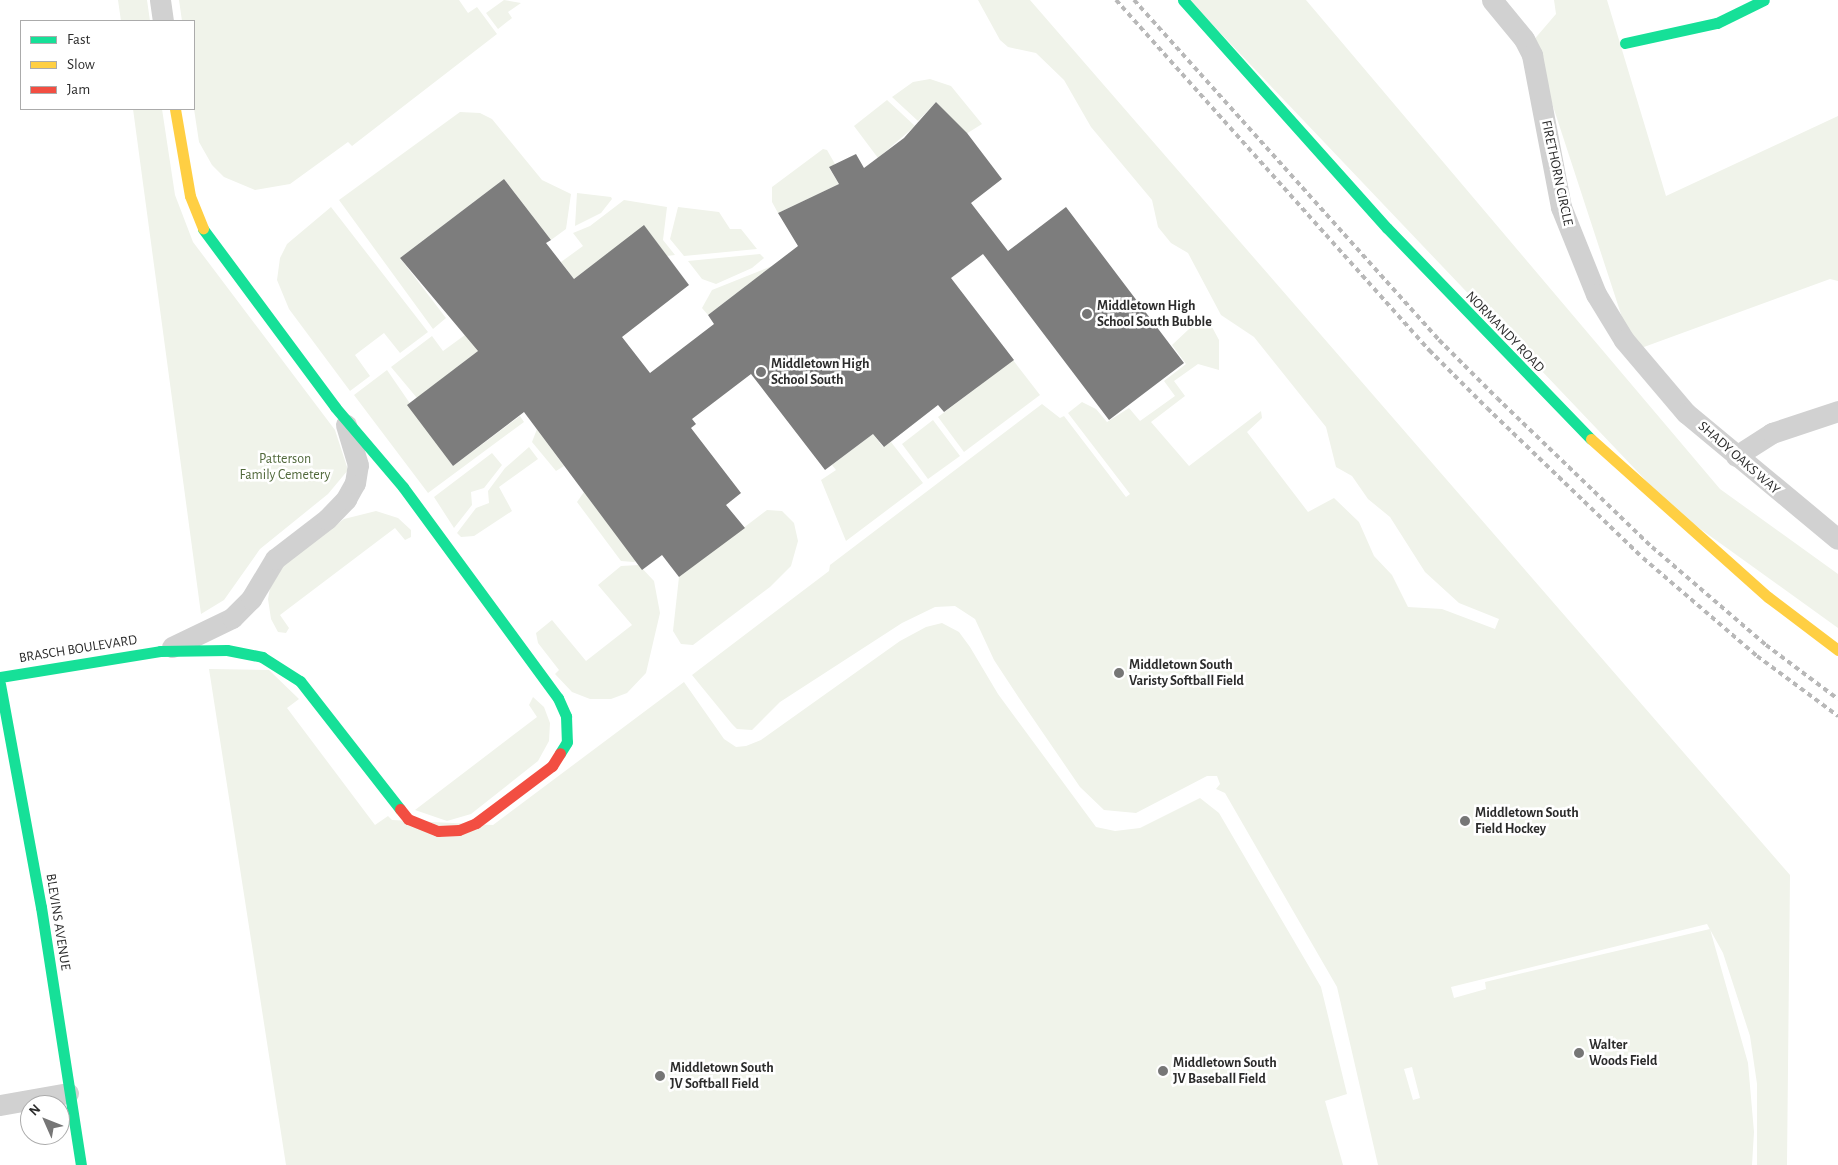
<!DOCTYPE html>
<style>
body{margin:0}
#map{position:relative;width:1838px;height:1165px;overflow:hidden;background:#fff;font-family:"Alegreya Sans",sans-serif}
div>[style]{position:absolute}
.green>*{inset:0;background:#f0f3ea}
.building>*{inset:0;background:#7d7d7d}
.street>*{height:21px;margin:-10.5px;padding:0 10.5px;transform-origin:10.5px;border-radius:10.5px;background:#d1d1d1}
.fast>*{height:11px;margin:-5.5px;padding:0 5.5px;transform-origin:5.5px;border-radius:5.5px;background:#16e098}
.slow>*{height:11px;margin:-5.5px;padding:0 5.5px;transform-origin:5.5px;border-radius:5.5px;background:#ffcf43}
.jam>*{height:11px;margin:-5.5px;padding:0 5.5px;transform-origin:5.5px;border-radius:5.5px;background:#f24e42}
.rail>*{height:4px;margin-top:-2px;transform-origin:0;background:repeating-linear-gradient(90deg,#b8b8b8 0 5px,transparent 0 9px)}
.dots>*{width:14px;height:14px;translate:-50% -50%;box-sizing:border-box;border:2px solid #fff;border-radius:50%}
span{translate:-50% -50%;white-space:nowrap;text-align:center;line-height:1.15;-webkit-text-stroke:5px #fff;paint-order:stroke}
.street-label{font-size:14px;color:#2c2c2c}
.poi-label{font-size:14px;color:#2c2c2c;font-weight:700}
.left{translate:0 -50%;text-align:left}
.park-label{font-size:14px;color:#50683a}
.legend{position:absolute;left:20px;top:20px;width:175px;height:90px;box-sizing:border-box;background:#fff;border:1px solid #ababab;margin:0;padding:6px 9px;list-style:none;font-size:15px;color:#2c2c2c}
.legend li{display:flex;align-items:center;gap:10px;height:25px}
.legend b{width:25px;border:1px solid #ababab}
.north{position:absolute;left:20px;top:1095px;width:50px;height:50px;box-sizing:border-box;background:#fff;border:1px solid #ababab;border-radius:50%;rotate:314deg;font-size:14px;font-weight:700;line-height:20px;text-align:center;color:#2c2c2c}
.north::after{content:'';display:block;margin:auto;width:18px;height:22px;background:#767676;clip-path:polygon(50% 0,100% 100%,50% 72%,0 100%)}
</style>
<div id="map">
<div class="green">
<i style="clip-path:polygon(118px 0,147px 0,150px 21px,121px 21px)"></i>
<i style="clip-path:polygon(179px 0,459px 0,468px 13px,477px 7px,497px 34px,352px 146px,348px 142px,290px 184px,255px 190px,224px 177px,212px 165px,199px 142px,194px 109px,194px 21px,182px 21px)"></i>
<i style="clip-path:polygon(504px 0,521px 3px,508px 12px,512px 18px,498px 29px,486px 13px)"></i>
<i style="clip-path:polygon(evenodd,978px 0,1030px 0,1790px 875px,1787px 1165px,1757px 1165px,1757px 1084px,1750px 1036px,1723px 953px,1707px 924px,1451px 987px,1454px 998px,1486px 989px,1485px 982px,1710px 929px,1748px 1063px,1754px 1132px,1752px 1165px,1378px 1165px,1337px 987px,1225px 793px,1216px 789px,1220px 784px,1217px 776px,1207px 776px,1136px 813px,1104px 810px,1080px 787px,1019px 698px,994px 660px,975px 619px,955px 606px,935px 607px,902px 623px,780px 702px,752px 730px,737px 729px,732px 724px,692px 675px,829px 571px,830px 565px,1042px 404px,1060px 418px,1064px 416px,1126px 497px,1130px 494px,1068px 413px,1082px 402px,1096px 409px,1107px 422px,1129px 408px,1140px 421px,1175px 396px,1164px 381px,1186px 364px,1172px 345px,1205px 314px,1219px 340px,1219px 370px,1198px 364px,1174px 381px,1185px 396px,1151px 422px,1189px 466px,1261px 411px,1262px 418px,1247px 432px,1308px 512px,1334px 498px,1359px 522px,1374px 556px,1392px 575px,1408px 607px,1442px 609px,1495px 629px,1499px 619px,1459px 603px,1425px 572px,1390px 517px,1368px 499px,1352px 476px,1336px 467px,1326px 427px,1254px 337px,1221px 315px,1188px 253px,1171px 243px,1158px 227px,1152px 200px,1091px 127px,1064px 80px,1036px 53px,1008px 47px,1000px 40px,978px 0,1412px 1067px,1420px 1098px,1413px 1100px,1404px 1069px,1412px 1067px)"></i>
<i style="clip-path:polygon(1189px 0,1306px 0,1720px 489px,1838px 574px,1838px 628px,1674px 510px)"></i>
<i style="clip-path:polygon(1554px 0,1607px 0,1666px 196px,1838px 116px,1838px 281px,1830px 279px,1633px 351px,1532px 42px,1556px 14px)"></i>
<i style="clip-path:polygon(930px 79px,951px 86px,982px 124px,966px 134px,936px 102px,918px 121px,892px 97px,913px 82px)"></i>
<i style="clip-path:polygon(887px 100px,915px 126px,878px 158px,854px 126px)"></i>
<i style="clip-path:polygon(133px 109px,162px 109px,175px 195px,193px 242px,335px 430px,348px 470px,328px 494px,260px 549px,224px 600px,201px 614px)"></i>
<i style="clip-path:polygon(460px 112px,480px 113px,492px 119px,542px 180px,571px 194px,566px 229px,551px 240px,504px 179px,400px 258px,446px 318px,433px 329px,339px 200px)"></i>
<i style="clip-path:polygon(823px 149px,827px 150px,835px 164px,829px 168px,839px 184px,778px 213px,772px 202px,772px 187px)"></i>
<i style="clip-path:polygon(577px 193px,611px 197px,612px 199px,601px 213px,575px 226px)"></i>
<i style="clip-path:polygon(624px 200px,667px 207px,663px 240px,675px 255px,667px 256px,644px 226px,574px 279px,561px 262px,583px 246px,573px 233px,590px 226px)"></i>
<i style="clip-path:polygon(331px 207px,428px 332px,400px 353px,384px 333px,355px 355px,370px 376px,350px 391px,289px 309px,277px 280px,280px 258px,287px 244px)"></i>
<i style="clip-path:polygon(678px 207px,719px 212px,730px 229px,741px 229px,757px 249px,684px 256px,670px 239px)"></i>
<i style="clip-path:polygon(760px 254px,764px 258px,752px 268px,716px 284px,702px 279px,688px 261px)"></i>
<i style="clip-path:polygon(772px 266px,708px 315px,702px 308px,712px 290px)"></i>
<i style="clip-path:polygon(465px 335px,478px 351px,417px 398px,391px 367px,432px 336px,443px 351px)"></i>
<i style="clip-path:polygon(1013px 360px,1040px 395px,964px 452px,938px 417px)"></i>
<i style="clip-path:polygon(387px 370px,453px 466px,520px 416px,524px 422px,428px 493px,354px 395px)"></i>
<i style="clip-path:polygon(933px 420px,960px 456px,928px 479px,902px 444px)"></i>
<i style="clip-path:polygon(537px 429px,564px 466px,556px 471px,532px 442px)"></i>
<i style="clip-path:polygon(873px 434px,883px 447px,891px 442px,923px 483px,846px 541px,821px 480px,836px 470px,832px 465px)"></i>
<i style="clip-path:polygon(529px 447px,538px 459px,499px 487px,512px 511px,474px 536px,461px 537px,457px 533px,476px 508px,489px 503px,488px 491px,505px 468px)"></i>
<i style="clip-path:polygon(492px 453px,502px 465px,484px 488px,471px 492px,472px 505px,454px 528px,434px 497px)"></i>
<i style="clip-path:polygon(584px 492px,636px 561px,634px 562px,621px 561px,577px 502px)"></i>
<i style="clip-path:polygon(767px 510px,782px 511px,794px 523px,798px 541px,791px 566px,770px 587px,693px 645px,681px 644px,673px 631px,679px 577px)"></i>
<i style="clip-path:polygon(376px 511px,398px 518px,411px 530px,411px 537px,405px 540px,395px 528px,280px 615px,289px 628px,286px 633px,278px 632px,271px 619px,268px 599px,271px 583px,282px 566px,344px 519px)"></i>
<i style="clip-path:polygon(639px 565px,654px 581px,660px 613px,646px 673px,627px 693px,611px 699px,590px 699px,572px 692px,555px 674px,559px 670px,538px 643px,536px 633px,552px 620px,586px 661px,632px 625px,598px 585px,621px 566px)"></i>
<i style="clip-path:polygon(942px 623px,959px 632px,970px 647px,998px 694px,1096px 827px,1115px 831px,1140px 828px,1200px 798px,1219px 813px,1321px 987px,1347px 1094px,1325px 1101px,1343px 1165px,286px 1165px,209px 669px,269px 670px,299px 699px,287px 708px,375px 825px,388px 816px,392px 820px,493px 825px,684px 682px,724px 739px,736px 747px,746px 746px,761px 740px,900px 641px,926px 627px)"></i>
<i style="clip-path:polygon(533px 697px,544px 707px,550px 723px,549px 741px,538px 761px,471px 814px,447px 821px,415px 810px,537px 717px,529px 705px)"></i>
</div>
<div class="building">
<i style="clip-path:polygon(936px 102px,967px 133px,1002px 179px,971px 203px,1008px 251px,1066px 207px,1184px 363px,1109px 420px,983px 254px,951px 278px,1014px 360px,944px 412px,938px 405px,884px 447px,873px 434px,825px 470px,751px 374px,692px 419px,696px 424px,691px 428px,741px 493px,726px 505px,745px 528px,679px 577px,662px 555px,642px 570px,524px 412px,453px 466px,407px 405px,478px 351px,400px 258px,504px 179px,551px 240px,546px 243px,574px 279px,644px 225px,689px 285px,622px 337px,650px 373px,714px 324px,708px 315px,798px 246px,778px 213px,839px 184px,829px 167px,856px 154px,864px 168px,904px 138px)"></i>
</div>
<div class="street">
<i style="left:160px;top:0;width:21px;rotate:82deg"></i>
<i style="left:1492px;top:0;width:50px;rotate:50.6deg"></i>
<i style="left:1524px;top:39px;width:18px;rotate:63deg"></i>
<i style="left:1532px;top:55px;width:155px;rotate:79.2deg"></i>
<i style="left:1561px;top:207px;width:94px;rotate:68.1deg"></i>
<i style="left:1596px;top:294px;width:54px;rotate:58.7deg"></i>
<i style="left:1624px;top:340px;width:96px;rotate:49.7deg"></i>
<i style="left:1686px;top:413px;width:197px;rotate:39.7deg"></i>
<i style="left:1736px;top:456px;width:43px;rotate:-32.6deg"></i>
<i style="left:1772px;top:433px;width:70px;rotate:-18.4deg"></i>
<i style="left:172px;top:647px;width:67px;rotate:-25.8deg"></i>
<i style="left:232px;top:618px;width:27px;rotate:-45deg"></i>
<i style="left:251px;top:599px;width:47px;rotate:-59deg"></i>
<i style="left:275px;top:559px;width:66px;rotate:-37.6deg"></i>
<i style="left:327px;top:519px;width:28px;rotate:-46deg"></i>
<i style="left:346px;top:499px;width:18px;rotate:-61deg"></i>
<i style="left:355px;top:483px;width:18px;rotate:-81deg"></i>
<i style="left:358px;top:465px;width:42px;rotate:-106.7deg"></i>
<i style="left:0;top:1105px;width:69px;rotate:-10deg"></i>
</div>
<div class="fast">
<i style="left:1183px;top:0;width:306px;rotate:48.2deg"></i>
<i style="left:1387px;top:228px;width:293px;rotate:46deg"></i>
<i style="left:1625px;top:43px;width:94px;rotate:-12.3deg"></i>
<i style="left:1717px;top:23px;width:52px;rotate:-26.1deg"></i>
<i style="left:203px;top:229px;width:222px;rotate:53.4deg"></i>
<i style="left:335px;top:407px;width:105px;rotate:49.6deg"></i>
<i style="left:403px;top:487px;width:262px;rotate:53.7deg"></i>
<i style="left:558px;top:698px;width:20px;rotate:66deg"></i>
<i style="left:566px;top:716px;width:26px;rotate:88deg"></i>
<i style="left:567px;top:742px;width:13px;rotate:122deg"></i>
<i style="left:0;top:677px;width:162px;rotate:-9.2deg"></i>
<i style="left:160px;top:651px;width:67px;rotate:-0.9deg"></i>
<i style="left:227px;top:650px;width:36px;rotate:11deg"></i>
<i style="left:262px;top:657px;width:45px;rotate:32.3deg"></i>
<i style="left:300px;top:681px;width:162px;rotate:52deg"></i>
<i style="left:0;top:684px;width:227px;rotate:79.6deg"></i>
<i style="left:41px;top:907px;width:261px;rotate:81.2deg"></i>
</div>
<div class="slow">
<i style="left:175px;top:109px;width:88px;rotate:80.2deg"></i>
<i style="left:190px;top:196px;width:35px;rotate:68deg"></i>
<i style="left:1591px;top:439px;width:237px;rotate:41.8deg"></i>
<i style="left:1768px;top:597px;width:88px;rotate:37.1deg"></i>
</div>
<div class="jam">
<i style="left:400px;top:809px;width:13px;rotate:51deg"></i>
<i style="left:408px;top:819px;width:32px;rotate:22deg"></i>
<i style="left:438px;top:831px;width:21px;rotate:-3deg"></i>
<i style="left:459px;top:830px;width:18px;rotate:-22deg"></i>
<i style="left:476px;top:823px;width:95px;rotate:-36.9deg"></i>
<i style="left:552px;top:766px;width:15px;rotate:-58deg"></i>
</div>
<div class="rail">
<i style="left:1116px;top:0;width:470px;rotate:48.2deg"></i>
<i style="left:1429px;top:350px;width:82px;rotate:45deg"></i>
<i style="left:1487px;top:408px;width:216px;rotate:43.9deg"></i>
<i style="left:1643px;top:558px;width:150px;rotate:40.7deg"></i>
<i style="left:1757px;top:656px;width:101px;rotate:36.5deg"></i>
<i style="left:1134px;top:0;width:457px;rotate:48.1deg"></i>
<i style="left:1439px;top:340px;width:82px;rotate:45deg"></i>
<i style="left:1497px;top:398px;width:215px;rotate:43.9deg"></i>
<i style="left:1652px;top:547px;width:150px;rotate:40.7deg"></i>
<i style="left:1766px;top:645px;width:90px;rotate:36.9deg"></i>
</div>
<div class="dots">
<i style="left:1087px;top:314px;background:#767676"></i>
<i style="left:761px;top:372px;background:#767676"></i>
<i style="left:1119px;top:673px;background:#767676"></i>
<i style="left:1465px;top:821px;background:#767676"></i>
<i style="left:1579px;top:1053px;background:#767676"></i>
<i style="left:1163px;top:1071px;background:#767676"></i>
<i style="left:660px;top:1076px;background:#767676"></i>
</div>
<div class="street-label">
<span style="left:1557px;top:173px;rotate:78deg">FIRETHORN CIRCLE</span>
<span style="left:1505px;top:332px;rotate:46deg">NORMANDY ROAD</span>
<span style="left:1739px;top:458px;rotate:41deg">SHADY OAKS WAY</span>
<span style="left:78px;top:649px;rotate:-9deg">BRASCH BOULEVARD</span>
<span style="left:58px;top:922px;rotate:81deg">BLEVINS AVENUE</span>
</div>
<div class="poi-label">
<span class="left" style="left:1097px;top:314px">Middletown High<br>School South Bubble</span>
<span class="left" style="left:771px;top:372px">Middletown High<br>School South</span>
<span class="left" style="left:1129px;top:673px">Middletown South<br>Varisty Softball Field</span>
<span class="left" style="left:1475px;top:821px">Middletown South<br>Field Hockey</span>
<span class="left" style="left:1589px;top:1053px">Walter<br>Woods Field</span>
<span class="left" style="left:1173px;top:1071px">Middletown South<br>JV Baseball Field</span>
<span class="left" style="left:670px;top:1076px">Middletown South<br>JV Softball Field</span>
</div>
<div class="park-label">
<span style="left:285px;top:467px">Patterson<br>Family Cemetery</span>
</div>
<ul class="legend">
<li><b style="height:6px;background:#16e098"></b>Fast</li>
<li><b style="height:6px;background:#ffcf43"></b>Slow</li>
<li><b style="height:6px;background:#f24e42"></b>Jam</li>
</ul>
<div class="north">N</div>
</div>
